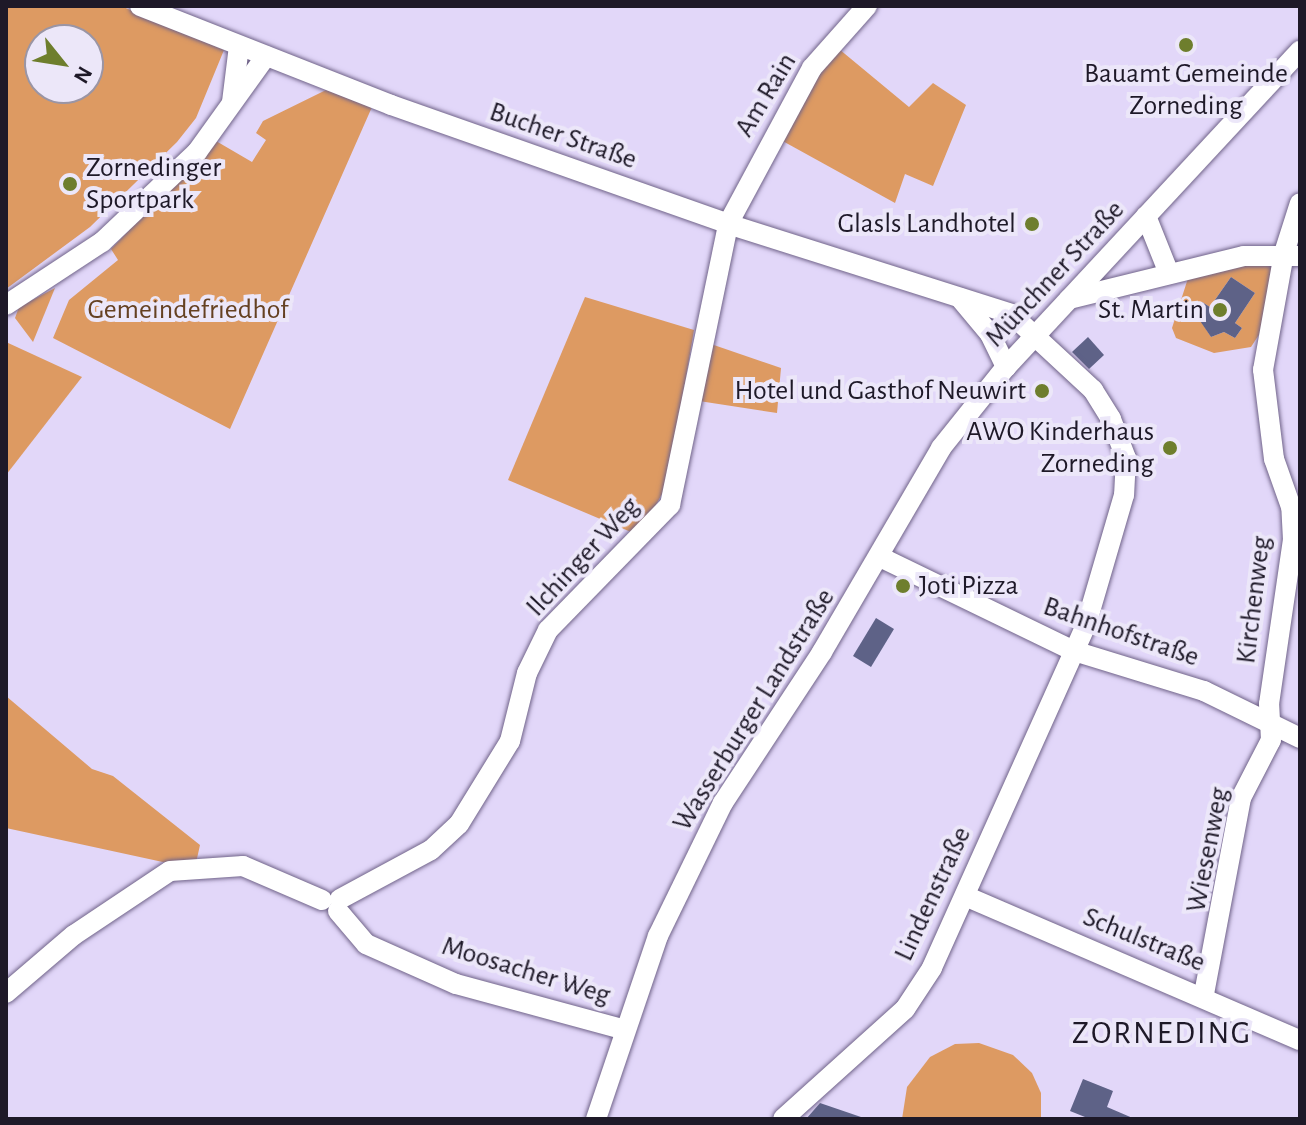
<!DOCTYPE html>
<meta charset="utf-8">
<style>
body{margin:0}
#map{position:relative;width:1306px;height:1125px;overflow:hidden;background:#e2d7f9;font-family:"Alegreya Sans",sans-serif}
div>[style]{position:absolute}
.green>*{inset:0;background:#dd9a62}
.building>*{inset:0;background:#5e6287}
.roads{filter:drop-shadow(0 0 2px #706389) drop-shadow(0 0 2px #706389)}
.minor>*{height:20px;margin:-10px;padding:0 10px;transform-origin:10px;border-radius:10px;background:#fff}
.dots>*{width:22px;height:22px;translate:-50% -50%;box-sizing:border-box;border:4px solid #ece7f9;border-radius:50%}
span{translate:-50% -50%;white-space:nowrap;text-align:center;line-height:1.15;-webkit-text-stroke:8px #ece7f9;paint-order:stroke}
.poi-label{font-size:28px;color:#1e1928}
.left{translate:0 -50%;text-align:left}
.right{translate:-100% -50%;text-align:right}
.street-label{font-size:28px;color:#1e1928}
.park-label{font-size:28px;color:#654122}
.quarter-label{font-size:32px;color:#1e1928;letter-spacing:2px}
.frame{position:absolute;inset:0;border:8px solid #1e1928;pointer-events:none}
.north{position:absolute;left:24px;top:24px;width:80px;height:80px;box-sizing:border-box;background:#ece7f9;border:2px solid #9a95a5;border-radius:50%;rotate:120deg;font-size:22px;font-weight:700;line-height:32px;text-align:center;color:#1e1928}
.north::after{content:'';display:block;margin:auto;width:28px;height:36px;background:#6e7e2d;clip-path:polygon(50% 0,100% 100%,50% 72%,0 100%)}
</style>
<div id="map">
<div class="green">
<i style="clip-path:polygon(evenodd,6px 6px,121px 6px,224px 50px,196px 118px,177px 142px,90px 227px,6px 289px,6px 6px,40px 40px,88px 40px,88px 88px,40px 88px,40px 40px)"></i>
<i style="clip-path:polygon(839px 49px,909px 107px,933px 83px,966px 105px,933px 186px,905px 174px,895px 203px,779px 139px,814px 78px)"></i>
<i style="clip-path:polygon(326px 90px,372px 107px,230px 429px,53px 338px,69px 300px,118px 260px,111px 249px,216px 141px,252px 162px,266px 140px,256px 133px,263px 121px)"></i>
<i style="clip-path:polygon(evenodd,1263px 259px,1276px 266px,1266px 324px,1251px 347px,1214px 353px,1176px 338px,1172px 328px,1190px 272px,1263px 259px,1231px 277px,1255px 293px,1235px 323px,1242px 328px,1235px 338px,1224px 332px,1211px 337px,1195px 312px,1202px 302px,1210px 307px,1231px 277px)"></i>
<i style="clip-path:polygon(55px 288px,33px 342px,15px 318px,19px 307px)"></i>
<i style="clip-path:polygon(585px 297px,694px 330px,668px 483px,652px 512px,631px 532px,508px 480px)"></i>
<i style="clip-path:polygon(6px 342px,82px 377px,6px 475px)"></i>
<i style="clip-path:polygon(708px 343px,781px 368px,777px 413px,699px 401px)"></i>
<i style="clip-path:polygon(6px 696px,92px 769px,113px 776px,200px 845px,196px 863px,172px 864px,6px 828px)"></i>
<i style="clip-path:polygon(979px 1043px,1013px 1055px,1032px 1073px,1041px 1093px,1041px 1119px,902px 1119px,907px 1087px,930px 1057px,955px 1044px)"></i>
</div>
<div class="building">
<i style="clip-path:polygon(1231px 277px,1255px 293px,1235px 323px,1242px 328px,1235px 338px,1224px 332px,1211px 337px,1194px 312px,1202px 302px,1210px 307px)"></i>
<i style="clip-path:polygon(1088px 337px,1104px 355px,1089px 369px,1072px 352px)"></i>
<i style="clip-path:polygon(876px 618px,894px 629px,871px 667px,853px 656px)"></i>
<i style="clip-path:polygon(1083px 1079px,1113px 1091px,1107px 1107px,1135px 1119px,1090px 1119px,1070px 1111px)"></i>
<i style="clip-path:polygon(820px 1103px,861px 1117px,861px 1119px,806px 1119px)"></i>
</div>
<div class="roads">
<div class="minor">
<i style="left:140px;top:6px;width:270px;rotate:21.5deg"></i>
<i style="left:391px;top:105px;width:357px;rotate:19.4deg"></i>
<i style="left:728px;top:224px;width:297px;rotate:17.6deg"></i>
<i style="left:1011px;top:314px;width:112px;rotate:42.8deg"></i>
<i style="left:1093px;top:390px;width:34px;rotate:58deg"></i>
<i style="left:1111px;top:419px;width:42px;rotate:69deg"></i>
<i style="left:1126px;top:458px;width:37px;rotate:93deg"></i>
<i style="left:1124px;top:495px;width:135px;rotate:106.3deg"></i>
<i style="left:1086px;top:625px;width:376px;rotate:114.2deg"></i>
<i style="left:932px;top:968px;width:49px;rotate:123.4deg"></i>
<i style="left:905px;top:1009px;width:164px;rotate:138deg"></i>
<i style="left:232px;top:102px;width:56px;rotate:-82.9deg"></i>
<i style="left:1146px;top:216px;width:59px;rotate:68.2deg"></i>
<i style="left:960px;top:298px;width:47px;rotate:50.2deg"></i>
<i style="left:990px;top:334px;width:37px;rotate:64deg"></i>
<i style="left:1069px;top:299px;width:180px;rotate:-13.8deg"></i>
<i style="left:1244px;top:256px;width:56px"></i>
<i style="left:6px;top:305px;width:115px;rotate:-33.3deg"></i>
<i style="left:102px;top:242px;width:131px;rotate:-43.5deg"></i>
<i style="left:197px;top:152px;width:118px;rotate:-54.3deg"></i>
<i style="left:880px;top:557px;width:216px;rotate:25.9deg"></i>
<i style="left:1074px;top:651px;width:136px;rotate:17.1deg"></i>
<i style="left:1204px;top:691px;width:107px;rotate:26.1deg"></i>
<i style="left:965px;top:896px;width:365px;rotate:23.3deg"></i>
<i style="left:340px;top:899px;width:103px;rotate:-28.3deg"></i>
<i style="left:431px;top:850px;width:38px;rotate:-43deg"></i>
<i style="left:459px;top:824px;width:97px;rotate:-58.4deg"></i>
<i style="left:510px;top:741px;width:70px;rotate:-76deg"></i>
<i style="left:527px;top:673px;width:48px;rotate:-64deg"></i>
<i style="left:548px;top:630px;width:175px;rotate:-45.7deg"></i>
<i style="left:670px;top:505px;width:287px;rotate:-78.3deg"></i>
<i style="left:728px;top:224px;width:177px;rotate:-61.7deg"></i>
<i style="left:812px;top:68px;width:83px;rotate:-48.4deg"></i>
<i style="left:338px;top:911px;width:43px;rotate:49.7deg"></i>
<i style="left:366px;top:944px;width:98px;rotate:24deg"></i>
<i style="left:456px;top:984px;width:172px;rotate:15.2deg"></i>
<i style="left:6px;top:993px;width:89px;rotate:-40.5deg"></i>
<i style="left:74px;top:935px;width:115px;rotate:-33.7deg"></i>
<i style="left:170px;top:871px;width:73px;rotate:-3.9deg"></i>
<i style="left:243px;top:866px;width:86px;rotate:23.3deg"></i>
<i style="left:1204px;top:994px;width:199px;rotate:-79.3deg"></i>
<i style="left:1241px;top:798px;width:65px;rotate:-62.7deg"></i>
<i style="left:1271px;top:740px;width:36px;rotate:-93deg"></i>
<i style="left:1269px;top:704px;width:166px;rotate:-81.7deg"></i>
<i style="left:1293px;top:540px;width:33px;rotate:-93deg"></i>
<i style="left:1291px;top:507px;width:51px;rotate:-109.5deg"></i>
<i style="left:1274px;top:459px;width:90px;rotate:-97deg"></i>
<i style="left:1263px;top:370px;width:119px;rotate:-79.8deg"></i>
<i style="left:1284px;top:253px;width:52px;rotate:-72.3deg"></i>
<i style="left:596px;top:1119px;width:193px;rotate:-71.3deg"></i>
<i style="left:658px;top:936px;width:148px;rotate:-64deg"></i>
<i style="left:723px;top:803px;width:181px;rotate:-56.7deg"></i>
<i style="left:822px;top:652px;width:236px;rotate:-59.7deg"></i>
<i style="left:941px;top:448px;width:104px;rotate:-51.3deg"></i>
<i style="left:1006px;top:367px;width:432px;rotate:-47.1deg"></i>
</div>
</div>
<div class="dots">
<i style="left:1186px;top:45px;background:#6e7e2d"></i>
<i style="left:70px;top:184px;background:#6e7e2d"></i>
<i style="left:1032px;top:224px;background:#6e7e2d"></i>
<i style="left:1220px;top:310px;background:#6e7e2d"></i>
<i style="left:1042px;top:391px;background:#6e7e2d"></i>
<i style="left:1170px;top:448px;background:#6e7e2d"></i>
<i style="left:903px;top:586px;background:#6e7e2d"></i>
</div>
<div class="poi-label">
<span style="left:1186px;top:90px">Bauamt Gemeinde<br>Zorneding</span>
<span class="left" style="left:86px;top:184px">Zornedinger<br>Sportpark</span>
<span class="right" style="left:1016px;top:224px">Glasls Landhotel</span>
<span class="right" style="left:1204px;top:310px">St. Martin</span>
<span class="right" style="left:1026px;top:391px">Hotel und Gasthof Neuwirt</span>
<span class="right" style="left:1154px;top:448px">AWO Kinderhaus<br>Zorneding</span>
<span class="left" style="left:919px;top:586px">Joti Pizza</span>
</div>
<div class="street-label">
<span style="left:766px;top:95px;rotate:-59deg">Am Rain</span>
<span style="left:563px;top:136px;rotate:19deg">Bucher Straße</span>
<span style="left:1055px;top:274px;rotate:-47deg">Münchner Straße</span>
<span style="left:583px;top:557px;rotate:-47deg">Ilchinger Weg</span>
<span style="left:1254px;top:600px;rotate:-83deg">Kirchenweg</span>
<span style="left:1121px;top:632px;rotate:19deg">Bahnhofstraße</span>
<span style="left:754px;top:710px;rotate:-58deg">Wasserburger Landstraße</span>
<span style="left:1208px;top:850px;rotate:-79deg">Wiesenweg</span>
<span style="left:933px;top:894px;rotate:-65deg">Lindenstraße</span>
<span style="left:1144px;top:940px;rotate:22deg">Schulstraße</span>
<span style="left:526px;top:971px;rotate:17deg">Moosacher Weg</span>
</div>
<div class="park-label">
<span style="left:188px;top:310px">Gemeindefriedhof</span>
</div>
<div class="quarter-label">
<span style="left:1162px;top:1033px">ZORNEDING</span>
</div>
<div class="frame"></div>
<div class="north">N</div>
</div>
